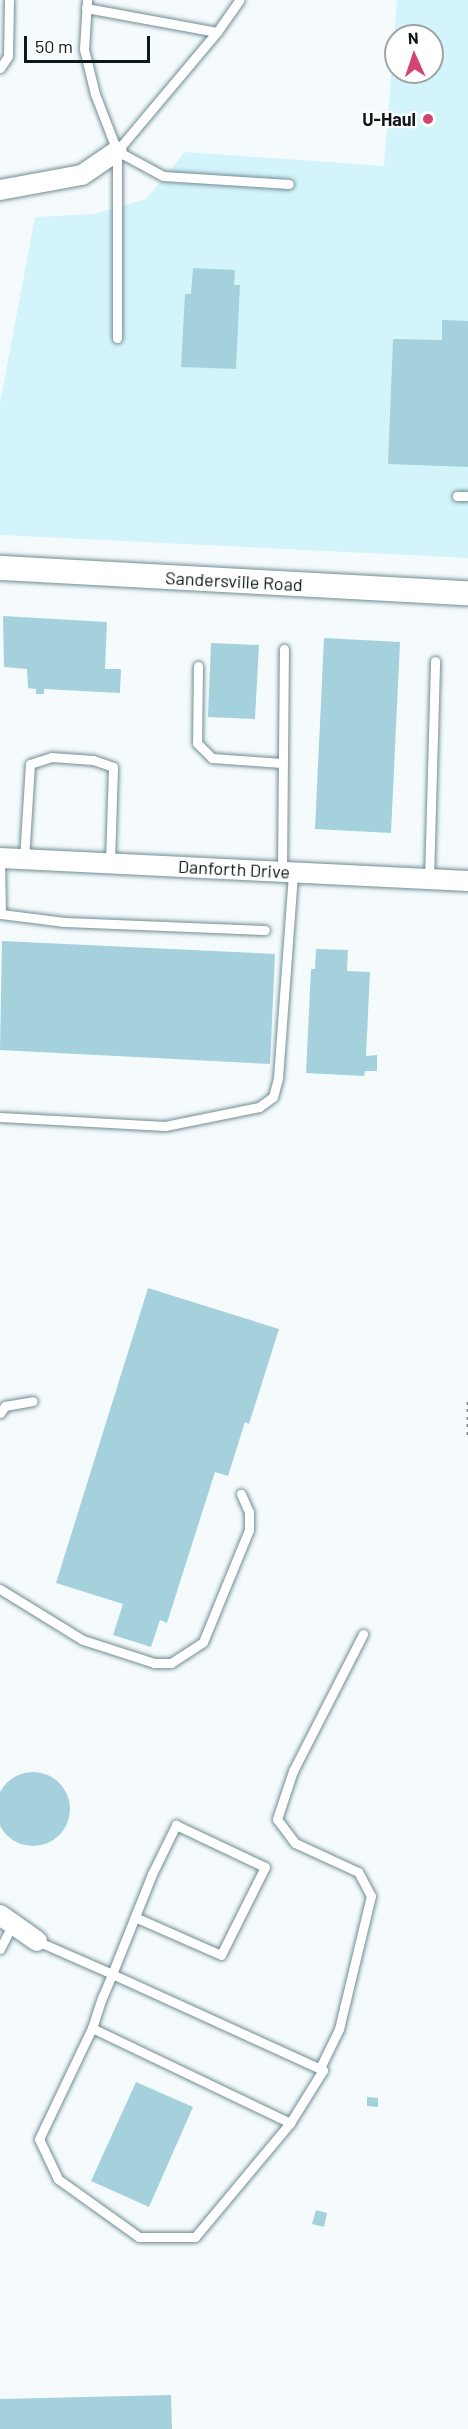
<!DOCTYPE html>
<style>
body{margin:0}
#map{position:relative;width:468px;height:2429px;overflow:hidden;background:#f5fbfd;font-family:Barlow,sans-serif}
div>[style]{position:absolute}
.built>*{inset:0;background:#d4f4fc}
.building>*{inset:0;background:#a5d1dd}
.round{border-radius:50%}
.path>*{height:3px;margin-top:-1.5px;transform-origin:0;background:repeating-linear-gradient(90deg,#81898c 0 3px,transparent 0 7.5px)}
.roads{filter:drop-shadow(0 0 2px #718d94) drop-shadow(0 0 2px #718d94)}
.service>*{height:9px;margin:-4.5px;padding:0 4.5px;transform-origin:4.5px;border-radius:4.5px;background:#fff}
.minor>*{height:20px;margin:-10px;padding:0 10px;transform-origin:10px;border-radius:10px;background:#fff}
.tertiary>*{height:24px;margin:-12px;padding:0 12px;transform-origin:12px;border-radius:12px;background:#fff}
.dots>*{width:16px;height:16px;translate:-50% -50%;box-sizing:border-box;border:3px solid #fff;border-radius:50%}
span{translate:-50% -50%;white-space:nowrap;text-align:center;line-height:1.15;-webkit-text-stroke:4.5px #fff;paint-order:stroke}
.poi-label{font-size:18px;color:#0d181b;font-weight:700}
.right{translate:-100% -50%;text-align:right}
.street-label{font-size:18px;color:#0d181b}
.north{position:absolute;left:384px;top:24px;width:60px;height:60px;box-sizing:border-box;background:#fff;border:2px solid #9ea3a4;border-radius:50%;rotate:357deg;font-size:16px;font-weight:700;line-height:24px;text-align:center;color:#0d181b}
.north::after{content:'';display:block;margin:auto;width:21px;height:27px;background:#d24571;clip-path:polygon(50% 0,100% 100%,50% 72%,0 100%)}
.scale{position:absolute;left:24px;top:36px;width:126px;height:27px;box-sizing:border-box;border:3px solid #0d181b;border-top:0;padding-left:8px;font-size:18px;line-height:21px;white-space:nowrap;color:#0d181b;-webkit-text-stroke:4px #fff;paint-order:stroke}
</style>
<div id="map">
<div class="built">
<i style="clip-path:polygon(evenodd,397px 0,468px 0,468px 558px,0 535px,0 403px,35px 217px,94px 214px,146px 199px,185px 152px,384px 166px,397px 0,396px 36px,432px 36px,432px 72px,396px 72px,396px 36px)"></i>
</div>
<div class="building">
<i style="clip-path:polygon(193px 268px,235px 270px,234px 285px,240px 285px,236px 369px,181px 367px,185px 294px,191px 294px)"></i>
<i style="clip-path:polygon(442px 320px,468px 321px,468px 467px,388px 464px,393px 339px,442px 340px)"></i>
<i style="clip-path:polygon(3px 616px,107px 622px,105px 669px,121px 669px,120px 693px,44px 689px,44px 694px,36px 694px,36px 689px,28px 688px,27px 669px,4px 667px)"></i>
<i style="clip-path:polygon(324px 638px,400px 642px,391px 833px,315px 829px)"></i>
<i style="clip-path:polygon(211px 643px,259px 645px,255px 719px,208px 717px)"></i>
<i style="clip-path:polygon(2px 941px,275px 954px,270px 1064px,0 1050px)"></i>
<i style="clip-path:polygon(316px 949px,348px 950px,347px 971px,370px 972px,366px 1056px,377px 1055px,377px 1071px,365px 1071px,364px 1076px,306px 1073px,311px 969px,315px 969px)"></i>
<i style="clip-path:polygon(148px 1288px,279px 1329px,249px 1424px,245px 1422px,228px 1476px,215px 1472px,167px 1623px,160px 1620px,151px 1647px,113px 1635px,123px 1604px,56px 1583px)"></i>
<i class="round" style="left:-4px;top:1772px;width:74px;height:74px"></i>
<i style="clip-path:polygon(136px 2082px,193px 2107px,149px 2207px,91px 2181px)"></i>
<i style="clip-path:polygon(367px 2097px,378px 2098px,378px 2107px,367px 2106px)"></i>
<i style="clip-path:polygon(316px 2210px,327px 2213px,324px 2227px,312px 2224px)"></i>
<i style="clip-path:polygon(171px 2395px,172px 2429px,0 2429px,0 2399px)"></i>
</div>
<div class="path">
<i style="left:468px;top:1401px;width:36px;rotate:90deg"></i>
</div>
<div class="roads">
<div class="service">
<i style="left:87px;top:0;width:49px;rotate:93.5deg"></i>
<i style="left:84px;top:49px;width:46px;rotate:76.3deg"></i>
<i style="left:95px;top:94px;width:61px;rotate:68.9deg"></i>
<i style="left:117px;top:151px;width:187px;rotate:90deg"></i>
<i style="left:86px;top:8px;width:133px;rotate:10.4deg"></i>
<i style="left:0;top:68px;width:14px;rotate:-56deg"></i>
<i style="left:8px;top:56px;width:56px;rotate:-89deg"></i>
<i style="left:117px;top:151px;width:155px;rotate:-50deg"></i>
<i style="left:217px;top:32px;width:39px;rotate:-55deg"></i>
<i style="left:117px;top:151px;width:52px;rotate:28.5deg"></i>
<i style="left:163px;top:176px;width:126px;rotate:3.6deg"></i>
<i style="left:457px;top:496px;width:11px"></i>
<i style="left:198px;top:666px;width:77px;rotate:90.7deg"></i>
<i style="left:197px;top:743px;width:21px;rotate:45deg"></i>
<i style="left:212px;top:758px;width:70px;rotate:4.1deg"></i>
<i style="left:0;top:858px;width:56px;rotate:89deg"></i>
<i style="left:1px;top:914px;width:64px;rotate:7.2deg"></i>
<i style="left:64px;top:922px;width:201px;rotate:2.3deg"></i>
<i style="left:24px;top:859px;width:95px;rotate:-86.4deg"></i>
<i style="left:30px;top:764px;width:22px;rotate:-18deg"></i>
<i style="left:51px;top:757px;width:42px;rotate:4.1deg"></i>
<i style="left:93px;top:760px;width:21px;rotate:19deg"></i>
<i style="left:113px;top:767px;width:96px;rotate:91.8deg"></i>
<i style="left:282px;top:872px;width:223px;rotate:-89.5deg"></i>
<i style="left:429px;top:879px;width:218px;rotate:-88.4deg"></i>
<i style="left:0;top:1117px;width:165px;rotate:3.1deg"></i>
<i style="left:165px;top:1126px;width:96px;rotate:-11.4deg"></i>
<i style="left:259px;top:1107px;width:17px;rotate:-36deg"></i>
<i style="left:273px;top:1097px;width:20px;rotate:-75deg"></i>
<i style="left:278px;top:1078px;width:207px;rotate:-85.8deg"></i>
<i style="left:0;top:1413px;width:9px;rotate:-54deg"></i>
<i style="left:5px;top:1406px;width:28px;rotate:-10deg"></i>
<i style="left:0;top:1589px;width:97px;rotate:31.6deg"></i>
<i style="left:83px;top:1640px;width:75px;rotate:17.9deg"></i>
<i style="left:154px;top:1663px;width:17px"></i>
<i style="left:171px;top:1663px;width:38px;rotate:-33deg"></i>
<i style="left:203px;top:1642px;width:121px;rotate:-67.7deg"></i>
<i style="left:249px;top:1530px;width:18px;rotate:-90deg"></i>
<i style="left:249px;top:1512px;width:20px;rotate:-114deg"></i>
<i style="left:37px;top:1941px;width:82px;rotate:23.7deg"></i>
<i style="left:112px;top:1974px;width:232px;rotate:24.5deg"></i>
<i style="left:323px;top:2070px;width:62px;rotate:121.9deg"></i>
<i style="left:290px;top:2123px;width:148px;rotate:129.8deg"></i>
<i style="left:195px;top:2237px;width:56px;rotate:180deg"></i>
<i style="left:139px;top:2237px;width:100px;rotate:-144.4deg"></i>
<i style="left:58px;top:2179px;width:44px;rotate:-115.4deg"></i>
<i style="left:39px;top:2139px;width:123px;rotate:-64.5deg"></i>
<i style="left:92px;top:2028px;width:32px;rotate:-72deg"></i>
<i style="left:102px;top:1998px;width:26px;rotate:-67deg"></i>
<i style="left:112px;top:1974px;width:108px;rotate:-68.2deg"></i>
<i style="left:152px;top:1874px;width:55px;rotate:-63.9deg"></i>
<i style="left:176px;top:1825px;width:98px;rotate:25.3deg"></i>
<i style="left:265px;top:1867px;width:98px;rotate:116.6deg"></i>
<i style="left:221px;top:1955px;width:94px;rotate:-156.2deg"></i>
<i style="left:0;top:1949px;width:28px;rotate:-63deg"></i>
<i style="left:92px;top:2028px;width:220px;rotate:25.6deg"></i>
<i style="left:320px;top:2068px;width:43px;rotate:-64deg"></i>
<i style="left:339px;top:2029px;width:137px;rotate:-76.5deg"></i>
<i style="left:371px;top:1896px;width:27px;rotate:-118deg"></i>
<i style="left:358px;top:1872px;width:69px;rotate:-155.3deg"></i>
<i style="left:295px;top:1843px;width:30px;rotate:-127deg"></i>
<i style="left:277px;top:1819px;width:51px;rotate:-71.6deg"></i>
<i style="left:293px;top:1771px;width:154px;rotate:-62.9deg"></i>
</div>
<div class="minor">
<i style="left:0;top:190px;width:83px;rotate:-10.4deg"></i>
<i style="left:82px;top:175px;width:42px;rotate:-34.4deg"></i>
<i style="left:0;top:858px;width:469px;rotate:2.8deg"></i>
<i style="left:0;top:1915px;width:45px;rotate:35.1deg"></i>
</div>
<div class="tertiary">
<i style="left:0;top:568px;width:469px;rotate:3.1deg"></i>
</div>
</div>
<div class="dots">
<i style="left:428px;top:119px;background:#d24571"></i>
</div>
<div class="poi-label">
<span class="right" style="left:416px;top:119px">U-Haul</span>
</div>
<div class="street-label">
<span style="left:234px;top:581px;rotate:3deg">Sandersville Road</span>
<span style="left:234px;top:869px;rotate:3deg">Danforth Drive</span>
</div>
<div class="north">N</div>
<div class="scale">50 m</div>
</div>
